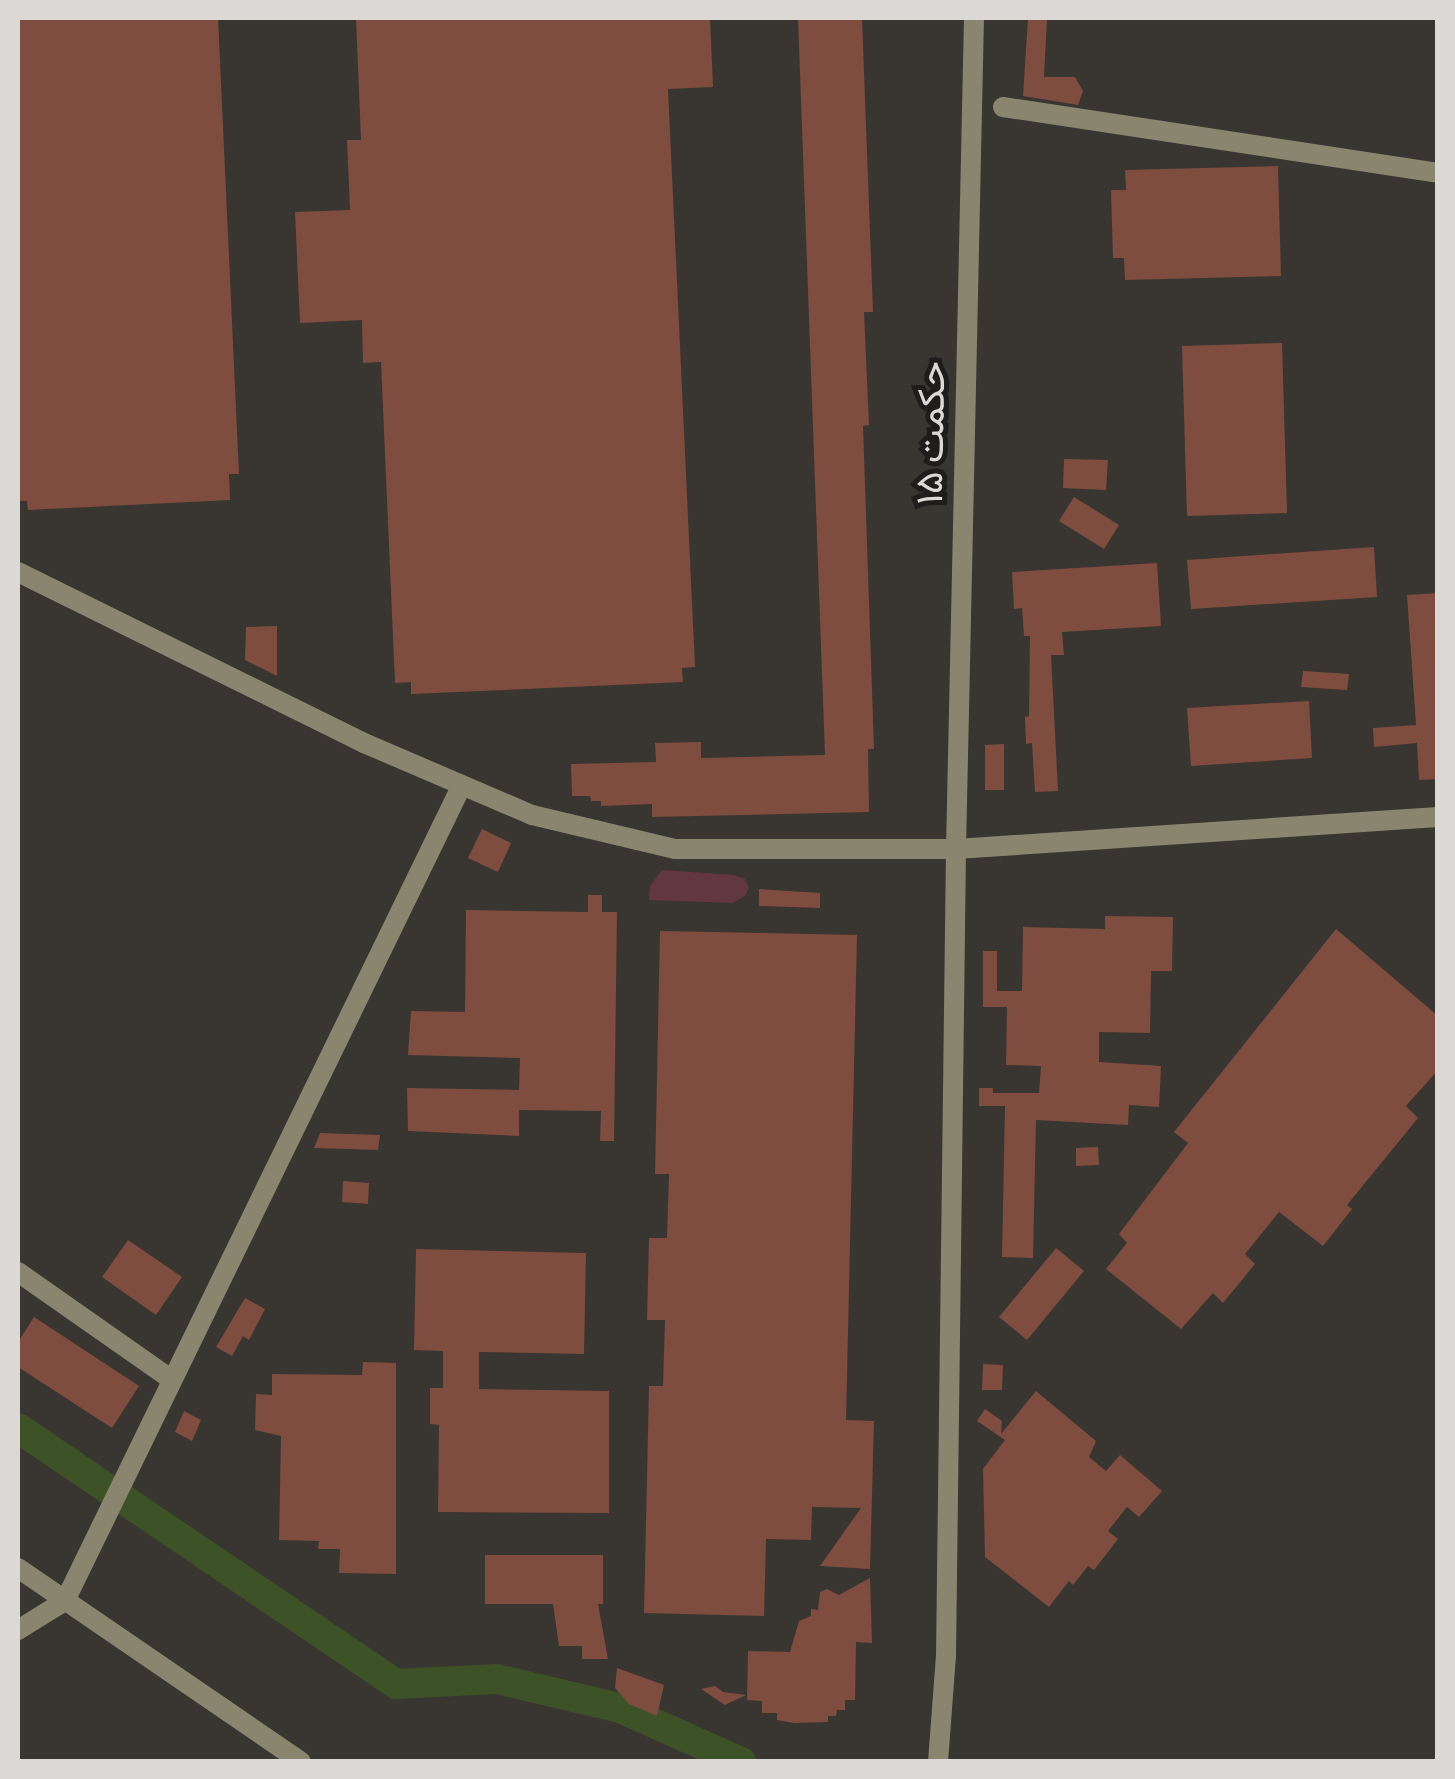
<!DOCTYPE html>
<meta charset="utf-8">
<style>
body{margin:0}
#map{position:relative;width:1455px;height:1779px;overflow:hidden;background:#393530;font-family:"Titillium Web",Vazirmatn,sans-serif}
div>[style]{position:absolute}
.green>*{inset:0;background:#623742}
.river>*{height:30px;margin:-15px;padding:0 15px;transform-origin:15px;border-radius:15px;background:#3d5227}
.building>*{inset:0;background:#7e4d40}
.minor>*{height:20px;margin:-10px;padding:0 10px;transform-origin:10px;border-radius:10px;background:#89856f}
span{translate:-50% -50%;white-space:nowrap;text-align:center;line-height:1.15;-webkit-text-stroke:10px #1f1d1b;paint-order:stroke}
.street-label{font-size:38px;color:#dbd8d5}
.frame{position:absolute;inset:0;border:20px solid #dbd8d5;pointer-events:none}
</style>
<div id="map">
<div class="green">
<i style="clip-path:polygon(662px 870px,734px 875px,745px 879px,749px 888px,745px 896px,733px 903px,649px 900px,650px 886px)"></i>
</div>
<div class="river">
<i style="left:18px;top:1428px;width:457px;rotate:34.1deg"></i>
<i style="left:396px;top:1684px;width:101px;rotate:-2.8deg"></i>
<i style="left:497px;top:1679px;width:126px;rotate:13.3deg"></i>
<i style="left:620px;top:1708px;width:133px;rotate:24.1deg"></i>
</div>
<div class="building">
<i style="clip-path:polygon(18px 18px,218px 18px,239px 474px,229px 474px,230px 500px,28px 510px,27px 501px,18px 501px)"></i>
<i style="clip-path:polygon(356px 18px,710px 18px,713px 87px,668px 89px,695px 667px,682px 668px,683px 682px,411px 694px,411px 682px,395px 683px,381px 362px,363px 363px,362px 320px,300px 323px,295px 212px,350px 210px,347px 140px,361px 140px)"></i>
<i style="clip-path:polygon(798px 18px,862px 18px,873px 312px,864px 312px,869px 425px,863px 426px,874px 749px,868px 749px,869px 812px,652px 817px,652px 804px,601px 806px,601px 801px,591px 801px,590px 796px,572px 796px,571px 764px,656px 762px,655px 743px,701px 742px,701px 758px,825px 755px)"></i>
<i style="clip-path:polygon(1028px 18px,1047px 18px,1044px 77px,1075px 77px,1083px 91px,1078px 105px,1023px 96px)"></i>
<i style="clip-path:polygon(1278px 166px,1281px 276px,1125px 280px,1124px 258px,1113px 258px,1111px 190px,1126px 190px,1125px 170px)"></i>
<i style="clip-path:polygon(1282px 343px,1287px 513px,1187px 516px,1182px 346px)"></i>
<i style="clip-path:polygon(1064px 459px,1108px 460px,1106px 490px,1063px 488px)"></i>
<i style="clip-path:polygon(1074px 497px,1119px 525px,1104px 549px,1059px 521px)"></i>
<i style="clip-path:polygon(1374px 547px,1377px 597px,1191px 609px,1187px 560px)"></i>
<i style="clip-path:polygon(1157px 563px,1161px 626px,1062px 632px,1064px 655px,1051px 655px,1058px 791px,1035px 792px,1032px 743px,1026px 744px,1025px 717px,1029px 716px,1030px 636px,1024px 636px,1022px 608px,1014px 609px,1012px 572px)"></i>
<i style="clip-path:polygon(1438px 593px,1438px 779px,1419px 780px,1417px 743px,1374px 747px,1373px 728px,1416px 725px,1407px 595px)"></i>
<i style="clip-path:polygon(277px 626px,277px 676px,245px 660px,246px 627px)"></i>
<i style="clip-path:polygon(1303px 671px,1349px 674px,1347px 690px,1301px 687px)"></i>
<i style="clip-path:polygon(1309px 701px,1312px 758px,1191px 766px,1187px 708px)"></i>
<i style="clip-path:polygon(1004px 744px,1004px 790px,985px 790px,985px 745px)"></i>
<i style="clip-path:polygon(482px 829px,511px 843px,498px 872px,468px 858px)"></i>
<i style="clip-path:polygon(759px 889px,820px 893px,820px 908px,759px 906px)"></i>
<i style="clip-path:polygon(588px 895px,602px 895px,602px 912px,617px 912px,614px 1141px,600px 1141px,601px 1111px,519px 1110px,519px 1136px,408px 1131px,407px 1088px,519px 1090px,520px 1058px,408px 1055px,411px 1011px,465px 1012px,466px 910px,588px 912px)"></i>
<i style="clip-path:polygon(1105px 916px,1173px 917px,1172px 971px,1151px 971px,1150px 1033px,1099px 1032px,1099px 1062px,1161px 1066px,1159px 1107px,1129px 1105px,1128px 1125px,1036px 1120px,1033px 1258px,1002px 1257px,1005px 1106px,979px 1106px,979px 1088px,993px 1088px,993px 1093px,1039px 1093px,1041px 1066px,1006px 1065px,1007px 1007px,983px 1007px,983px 951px,997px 951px,997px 991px,1022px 991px,1023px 927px,1105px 929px)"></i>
<i style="clip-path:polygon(1336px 929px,1438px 1016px,1438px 1070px,1406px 1106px,1418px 1118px,1347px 1205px,1352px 1209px,1323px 1246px,1279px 1212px,1245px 1254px,1255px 1264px,1223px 1303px,1213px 1293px,1181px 1329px,1106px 1269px,1127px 1243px,1119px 1234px,1188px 1143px,1174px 1132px)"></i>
<i style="clip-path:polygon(660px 931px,857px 935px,846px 1420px,874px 1421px,870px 1569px,820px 1566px,861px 1508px,812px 1507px,811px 1540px,766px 1539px,764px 1616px,644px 1613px,649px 1386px,663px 1386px,665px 1320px,647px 1320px,649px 1238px,667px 1238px,669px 1174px,655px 1174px)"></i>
<i style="clip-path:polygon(320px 1133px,380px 1135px,378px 1150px,314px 1148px)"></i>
<i style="clip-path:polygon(1098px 1147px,1099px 1165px,1076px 1166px,1076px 1148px)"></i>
<i style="clip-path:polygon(343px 1181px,369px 1183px,368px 1204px,342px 1202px)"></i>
<i style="clip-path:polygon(128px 1240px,182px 1277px,156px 1315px,102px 1277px)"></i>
<i style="clip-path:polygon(1056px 1248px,1084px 1271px,1027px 1340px,999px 1317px)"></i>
<i style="clip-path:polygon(416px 1249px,586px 1253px,584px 1354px,479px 1352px,479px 1389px,609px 1391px,609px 1513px,438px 1512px,439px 1425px,430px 1424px,430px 1388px,443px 1388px,443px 1351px,414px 1350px)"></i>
<i style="clip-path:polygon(245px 1298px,265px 1309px,249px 1340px,243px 1336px,232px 1356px,216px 1347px)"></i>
<i style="clip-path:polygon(34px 1317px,139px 1386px,112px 1428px,18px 1367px,18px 1342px)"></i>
<i style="clip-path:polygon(363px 1362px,396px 1363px,396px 1574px,339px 1573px,340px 1549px,318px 1549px,319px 1541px,279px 1540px,281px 1436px,255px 1430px,256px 1394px,272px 1395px,272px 1374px,362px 1375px)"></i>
<i style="clip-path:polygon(983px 1364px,1003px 1365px,1002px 1390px,982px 1390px)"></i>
<i style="clip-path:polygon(1036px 1391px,1096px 1441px,1089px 1457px,1106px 1471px,1120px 1455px,1162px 1491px,1139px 1517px,1127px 1507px,1108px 1531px,1118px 1539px,1094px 1570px,1088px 1566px,1073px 1585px,1069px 1581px,1049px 1607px,985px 1557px,983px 1469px,1005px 1440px,977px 1421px,985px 1409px,1002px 1421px,1001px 1434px)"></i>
<i style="clip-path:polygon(184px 1411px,201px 1420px,192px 1441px,175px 1432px)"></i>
<i style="clip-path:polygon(485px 1555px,603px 1555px,603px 1604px,598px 1604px,608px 1659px,582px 1659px,582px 1646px,559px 1646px,553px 1604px,485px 1604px)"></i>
<i style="clip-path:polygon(870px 1578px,872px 1643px,856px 1642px,855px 1700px,845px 1700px,845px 1710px,837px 1710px,836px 1716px,828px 1716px,828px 1722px,794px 1723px,777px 1720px,777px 1713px,762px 1713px,762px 1701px,747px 1700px,748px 1651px,790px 1652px,799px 1621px,811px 1616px,811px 1609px,818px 1610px,820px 1592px,827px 1589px,839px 1595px)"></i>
<i style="clip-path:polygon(617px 1668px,664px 1685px,657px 1716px,629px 1704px,615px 1688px)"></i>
<i style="clip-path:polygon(715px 1686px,723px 1692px,746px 1695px,725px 1705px,701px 1689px)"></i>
</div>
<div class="minor">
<i style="left:1003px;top:107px;width:440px;rotate:8.6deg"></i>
<i style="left:18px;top:572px;width:386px;rotate:26.3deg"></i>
<i style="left:364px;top:743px;width:183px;rotate:23.2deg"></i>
<i style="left:532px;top:815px;width:147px;rotate:13.4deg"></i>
<i style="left:675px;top:849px;width:281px"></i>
<i style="left:956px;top:849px;width:483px;rotate:-3.8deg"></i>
<i style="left:18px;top:1272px;width:188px;rotate:35deg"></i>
<i style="left:18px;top:1568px;width:343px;rotate:34.4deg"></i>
<i style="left:18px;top:1630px;width:55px;rotate:-31.7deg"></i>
<i style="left:65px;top:1601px;width:907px;rotate:-64.06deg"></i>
<i style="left:938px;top:1762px;width:106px;rotate:-85.7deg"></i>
<i style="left:946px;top:1656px;width:807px;rotate:-89.29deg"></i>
<i style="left:956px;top:849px;width:831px;rotate:-88.76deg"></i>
</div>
<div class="street-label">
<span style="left:930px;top:433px;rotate:-89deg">حکمت ۱۵</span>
</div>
<div class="frame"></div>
</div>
